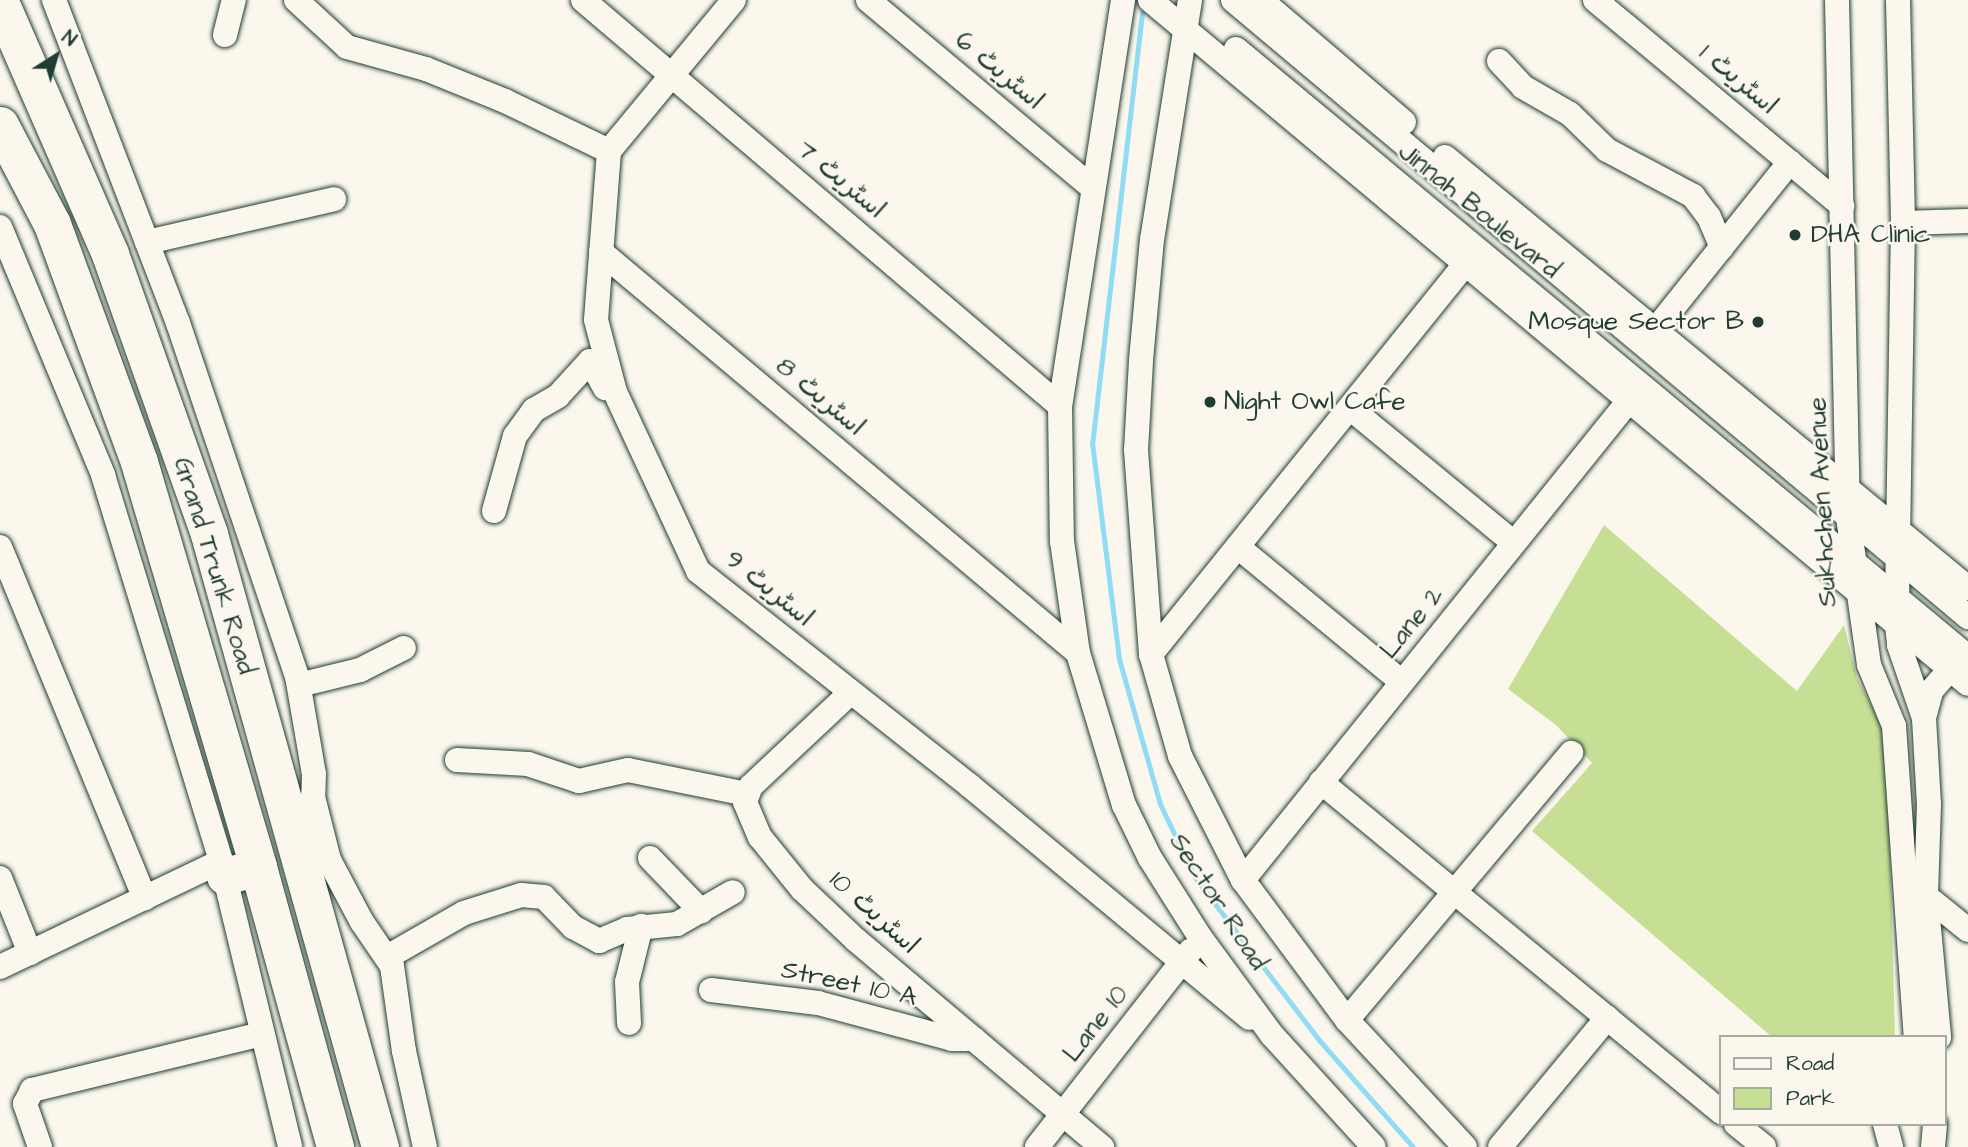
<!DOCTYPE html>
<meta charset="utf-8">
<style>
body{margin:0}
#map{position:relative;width:1968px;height:1147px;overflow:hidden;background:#fbf7ec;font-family:"Architects Daughter","Playpen Sans Arabic",sans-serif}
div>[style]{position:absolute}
.green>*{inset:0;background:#c7df95}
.stream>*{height:5px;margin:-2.5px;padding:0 2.5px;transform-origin:2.5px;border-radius:2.5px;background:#92dbf4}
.roads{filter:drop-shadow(0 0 2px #1f3d34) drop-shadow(0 0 2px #1f3d34)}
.minor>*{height:24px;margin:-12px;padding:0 12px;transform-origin:12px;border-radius:12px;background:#fbf7ec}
.highway>*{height:37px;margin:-18.5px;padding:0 18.5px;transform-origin:18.5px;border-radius:18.5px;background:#fbf7ec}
.dots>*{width:19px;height:19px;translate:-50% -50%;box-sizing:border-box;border:4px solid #fbf7ec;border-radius:50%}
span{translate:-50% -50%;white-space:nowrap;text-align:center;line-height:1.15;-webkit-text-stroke:5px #fbf7ec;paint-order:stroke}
.street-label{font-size:26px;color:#1f3d34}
.poi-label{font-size:26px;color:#1f3d34}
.left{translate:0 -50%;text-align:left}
.right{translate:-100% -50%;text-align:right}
.legend{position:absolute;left:1719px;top:1035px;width:228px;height:91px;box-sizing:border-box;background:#fbf7ec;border:2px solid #a3ada2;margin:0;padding:9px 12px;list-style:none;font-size:21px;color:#1f3d34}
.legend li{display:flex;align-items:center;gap:14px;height:35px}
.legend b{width:35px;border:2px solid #a3ada2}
.north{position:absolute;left:21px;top:21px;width:70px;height:70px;-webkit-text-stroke:5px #fbf7ec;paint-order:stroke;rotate:37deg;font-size:19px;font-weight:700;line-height:28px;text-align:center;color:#1f3d34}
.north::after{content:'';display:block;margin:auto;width:24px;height:32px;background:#1f3d34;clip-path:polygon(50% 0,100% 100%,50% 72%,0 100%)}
</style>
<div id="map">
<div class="green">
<i style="clip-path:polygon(1604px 525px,1797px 691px,1844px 625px,1857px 678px,1887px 735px,1895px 1037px,1772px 1037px,1532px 831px,1592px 763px,1556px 725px,1508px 689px)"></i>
</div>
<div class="stream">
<i style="left:1142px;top:13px;width:432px;rotate:96.6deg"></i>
<i style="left:1092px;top:442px;width:219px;rotate:82.9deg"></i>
<i style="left:1119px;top:659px;width:151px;rotate:74.2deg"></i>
<i style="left:1160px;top:804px;width:83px;rotate:64.4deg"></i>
<i style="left:1196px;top:879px;width:203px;rotate:52.6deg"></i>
<i style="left:1319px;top:1040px;width:142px;rotate:48.7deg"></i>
</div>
<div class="roads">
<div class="minor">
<i style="left:54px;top:0;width:346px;rotate:69deg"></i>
<i style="left:178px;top:323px;width:373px;rotate:71.4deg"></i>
<i style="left:297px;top:676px;width:99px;rotate:80.2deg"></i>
<i style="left:314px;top:774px;width:23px;rotate:92deg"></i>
<i style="left:313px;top:797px;width:65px;rotate:75.7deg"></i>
<i style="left:329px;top:860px;width:70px;rotate:62deg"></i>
<i style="left:362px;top:922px;width:53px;rotate:55.7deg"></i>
<i style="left:392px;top:966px;width:86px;rotate:82deg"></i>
<i style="left:404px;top:1051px;width:98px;rotate:77.7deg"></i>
<i style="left:296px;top:0;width:69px;rotate:42.7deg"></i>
<i style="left:347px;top:47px;width:82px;rotate:15.6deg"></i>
<i style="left:426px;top:69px;width:85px;rotate:22.1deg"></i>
<i style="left:505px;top:101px;width:115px;rotate:25.7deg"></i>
<i style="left:609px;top:151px;width:196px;rotate:-50.4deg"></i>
<i style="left:583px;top:0;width:626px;rotate:40.4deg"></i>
<i style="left:868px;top:0;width:293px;rotate:39.9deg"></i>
<i style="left:1123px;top:0;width:411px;rotate:98.8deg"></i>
<i style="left:1060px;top:406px;width:135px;rotate:89.2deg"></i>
<i style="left:1062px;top:541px;width:113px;rotate:81.9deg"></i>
<i style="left:1078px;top:653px;width:159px;rotate:73.2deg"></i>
<i style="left:1124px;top:805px;width:59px;rotate:63.9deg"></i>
<i style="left:1150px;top:858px;width:93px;rotate:57.7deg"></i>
<i style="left:1200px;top:937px;width:122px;rotate:53.7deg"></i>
<i style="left:1272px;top:1035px;width:151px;rotate:47.7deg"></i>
<i style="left:1150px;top:0;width:1066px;rotate:39.9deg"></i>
<i style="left:1190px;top:0;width:242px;rotate:99deg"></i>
<i style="left:1152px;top:239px;width:122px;rotate:95.2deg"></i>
<i style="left:1141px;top:361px;width:89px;rotate:93.2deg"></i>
<i style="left:1136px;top:450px;width:205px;rotate:85.8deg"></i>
<i style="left:1151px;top:654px;width:106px;rotate:74.1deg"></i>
<i style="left:1180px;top:756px;width:139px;rotate:63.1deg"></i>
<i style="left:1243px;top:880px;width:174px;rotate:53.4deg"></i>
<i style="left:1347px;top:1020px;width:173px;rotate:47.1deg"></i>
<i style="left:1233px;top:0;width:960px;rotate:40.01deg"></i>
<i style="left:1261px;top:0;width:188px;rotate:40.5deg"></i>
<i style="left:1595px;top:0;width:322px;rotate:39.8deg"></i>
<i style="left:1837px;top:0;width:517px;rotate:88.78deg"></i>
<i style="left:1848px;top:517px;width:149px;rotate:81.9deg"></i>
<i style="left:1869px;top:665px;width:66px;rotate:67.7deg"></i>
<i style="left:1894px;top:726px;width:312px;rotate:86deg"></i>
<i style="left:1898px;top:0;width:223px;rotate:88.7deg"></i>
<i style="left:1903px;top:223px;width:402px;rotate:90.9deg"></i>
<i style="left:1897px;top:625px;width:20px;rotate:84deg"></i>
<i style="left:1899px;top:645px;width:77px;rotate:71.1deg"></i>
<i style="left:1924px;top:718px;width:86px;rotate:86.7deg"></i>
<i style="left:1929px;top:804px;width:92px;rotate:91.9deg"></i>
<i style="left:1926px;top:896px;width:142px;rotate:84.7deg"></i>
<i style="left:225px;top:35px;width:36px;rotate:-76deg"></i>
<i style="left:1236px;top:49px;width:952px;rotate:39.71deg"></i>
<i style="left:1499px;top:61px;width:35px;rotate:47deg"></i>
<i style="left:1523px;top:87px;width:54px;rotate:29.9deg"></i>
<i style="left:1570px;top:114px;width:52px;rotate:44.2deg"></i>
<i style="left:1607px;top:150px;width:98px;rotate:28.1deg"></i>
<i style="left:1693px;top:196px;width:26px;rotate:53deg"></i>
<i style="left:1709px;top:217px;width:33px;rotate:67deg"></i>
<i style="left:609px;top:151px;width:169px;rotate:94.4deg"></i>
<i style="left:596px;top:320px;width:74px;rotate:75.2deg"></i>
<i style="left:615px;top:392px;width:197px;rotate:65.1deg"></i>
<i style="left:698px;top:571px;width:347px;rotate:38.3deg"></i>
<i style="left:970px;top:786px;width:363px;rotate:39.7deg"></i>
<i style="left:1445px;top:157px;width:678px;rotate:39.49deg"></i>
<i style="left:1903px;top:223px;width:65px;rotate:-1.8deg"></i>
<i style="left:0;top:227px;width:269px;rotate:67.4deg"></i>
<i style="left:103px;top:475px;width:404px;rotate:73deg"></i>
<i style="left:221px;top:861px;width:294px;rotate:76.4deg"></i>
<i style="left:147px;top:242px;width:192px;rotate:-12.9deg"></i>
<i style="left:601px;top:252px;width:623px;rotate:40.05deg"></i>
<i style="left:1656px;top:329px;width:214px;rotate:-51.3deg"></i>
<i style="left:1350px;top:408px;width:212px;rotate:39.5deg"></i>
<i style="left:494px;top:511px;width:78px;rotate:-74.4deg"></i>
<i style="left:515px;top:436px;width:32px;rotate:-54deg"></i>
<i style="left:534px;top:410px;width:28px;rotate:-30deg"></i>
<i style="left:558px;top:396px;width:47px;rotate:-47.6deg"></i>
<i style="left:590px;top:361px;width:31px;rotate:61deg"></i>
<i style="left:0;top:547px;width:380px;rotate:67.6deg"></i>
<i style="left:1238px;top:547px;width:212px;rotate:39.5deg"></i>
<i style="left:1151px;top:654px;width:502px;rotate:-51.14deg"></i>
<i style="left:299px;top:685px;width:63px;rotate:-13.8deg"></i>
<i style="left:360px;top:670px;width:49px;rotate:-26.6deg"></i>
<i style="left:849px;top:694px;width:134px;rotate:136.8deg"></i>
<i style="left:751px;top:786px;width:17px;rotate:111deg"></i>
<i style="left:745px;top:802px;width:38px;rotate:67deg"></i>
<i style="left:760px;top:837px;width:67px;rotate:51.1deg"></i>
<i style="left:802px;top:889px;width:74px;rotate:43.4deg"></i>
<i style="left:856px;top:940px;width:322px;rotate:40.1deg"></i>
<i style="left:1924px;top:718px;width:28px;rotate:-75deg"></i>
<i style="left:1931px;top:691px;width:29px;rotate:-49deg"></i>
<i style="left:457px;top:760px;width:71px;rotate:3.2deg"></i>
<i style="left:528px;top:764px;width:54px;rotate:18.4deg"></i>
<i style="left:579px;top:781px;width:50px;rotate:-12.7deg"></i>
<i style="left:628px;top:770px;width:121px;rotate:11.4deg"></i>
<i style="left:1321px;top:782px;width:519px;rotate:39.52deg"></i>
<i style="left:650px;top:858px;width:74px;rotate:46.1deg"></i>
<i style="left:0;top:878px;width:81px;rotate:68.2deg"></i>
<i style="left:1243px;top:880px;width:612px;rotate:-51.16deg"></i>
<i style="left:1926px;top:896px;width:54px;rotate:39deg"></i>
<i style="left:389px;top:956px;width:86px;rotate:-29.8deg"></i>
<i style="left:464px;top:913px;width:60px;rotate:-17.5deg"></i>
<i style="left:521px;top:895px;width:23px;rotate:5deg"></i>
<i style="left:544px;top:897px;width:42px;rotate:46deg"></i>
<i style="left:573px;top:927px;width:30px;rotate:28deg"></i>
<i style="left:599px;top:941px;width:30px;rotate:-23deg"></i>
<i style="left:627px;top:929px;width:50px;rotate:-5.7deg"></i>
<i style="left:677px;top:924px;width:64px;rotate:-29.7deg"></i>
<i style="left:0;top:967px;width:245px;rotate:-25.6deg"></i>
<i style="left:711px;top:990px;width:108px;rotate:6.9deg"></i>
<i style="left:818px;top:1003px;width:139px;rotate:15deg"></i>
<i style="left:952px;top:1039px;width:22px"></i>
<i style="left:1347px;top:1020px;width:349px;rotate:-50deg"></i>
<i style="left:629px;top:1023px;width:41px;rotate:-92.8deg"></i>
<i style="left:627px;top:982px;width:58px;rotate:-76deg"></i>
<i style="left:1736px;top:1124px;width:36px;rotate:39deg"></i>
<i style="left:1885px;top:1124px;width:24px;rotate:75deg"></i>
<i style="left:40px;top:1147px;width:46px;rotate:-109.2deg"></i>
<i style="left:25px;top:1104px;width:16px;rotate:-63deg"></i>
<i style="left:32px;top:1090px;width:237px;rotate:-13.7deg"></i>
<i style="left:1037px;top:1147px;width:249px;rotate:-52deg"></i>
<i style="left:1500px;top:1147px;width:168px;rotate:-50.3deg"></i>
<i style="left:1933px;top:1147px;width:23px;rotate:-85deg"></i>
</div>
<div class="highway">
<i style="left:0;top:2px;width:275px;rotate:66.4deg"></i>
<i style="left:110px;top:254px;width:297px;rotate:70.5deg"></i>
<i style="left:209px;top:534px;width:636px;rotate:74.41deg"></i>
<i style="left:0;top:125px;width:112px;rotate:62.3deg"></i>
<i style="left:52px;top:224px;width:253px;rotate:69.9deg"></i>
<i style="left:139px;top:462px;width:422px;rotate:73.6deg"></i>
<i style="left:258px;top:867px;width:290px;rotate:74.6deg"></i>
<i style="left:225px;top:876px;width:34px;rotate:-15deg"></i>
</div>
</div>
<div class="dots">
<i style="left:1795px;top:235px;background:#1f3d34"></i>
<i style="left:1758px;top:322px;background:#1f3d34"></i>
<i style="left:1210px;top:402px;background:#1f3d34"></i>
</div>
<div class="street-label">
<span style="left:999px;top:71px;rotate:40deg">اسٹریٹ 6</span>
<span style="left:1738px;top:80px;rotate:40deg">اسٹریٹ 1</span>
<span style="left:841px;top:180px;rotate:40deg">اسٹریٹ 7</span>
<span style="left:1479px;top:211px;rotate:39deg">Jinnah Boulevard</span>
<span style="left:820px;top:397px;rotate:40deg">اسٹریٹ 8</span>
<span style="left:1823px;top:502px;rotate:-93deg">Sukhchen Avenue</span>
<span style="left:214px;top:566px;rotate:73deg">Grand Trunk Road</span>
<span style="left:769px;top:589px;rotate:39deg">اسٹریٹ 9</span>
<span style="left:1412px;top:623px;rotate:-51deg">Lane 2</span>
<span style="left:1218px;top:902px;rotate:57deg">Sector Road</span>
<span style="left:874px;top:913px;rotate:42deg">اسٹریٹ 10</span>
<span style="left:849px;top:984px;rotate:12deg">Street 10 A</span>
<span style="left:1096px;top:1024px;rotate:-52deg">Lane 10</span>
</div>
<div class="poi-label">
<span class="left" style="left:1811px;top:235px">DHA Clinic</span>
<span class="right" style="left:1744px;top:322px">Mosque Sector B</span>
<span class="left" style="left:1224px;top:402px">Night Owl Cafe</span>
</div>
<ul class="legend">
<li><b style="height:9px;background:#fbf7ec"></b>Road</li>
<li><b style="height:19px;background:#c7df95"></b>Park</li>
</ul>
<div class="north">N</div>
</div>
